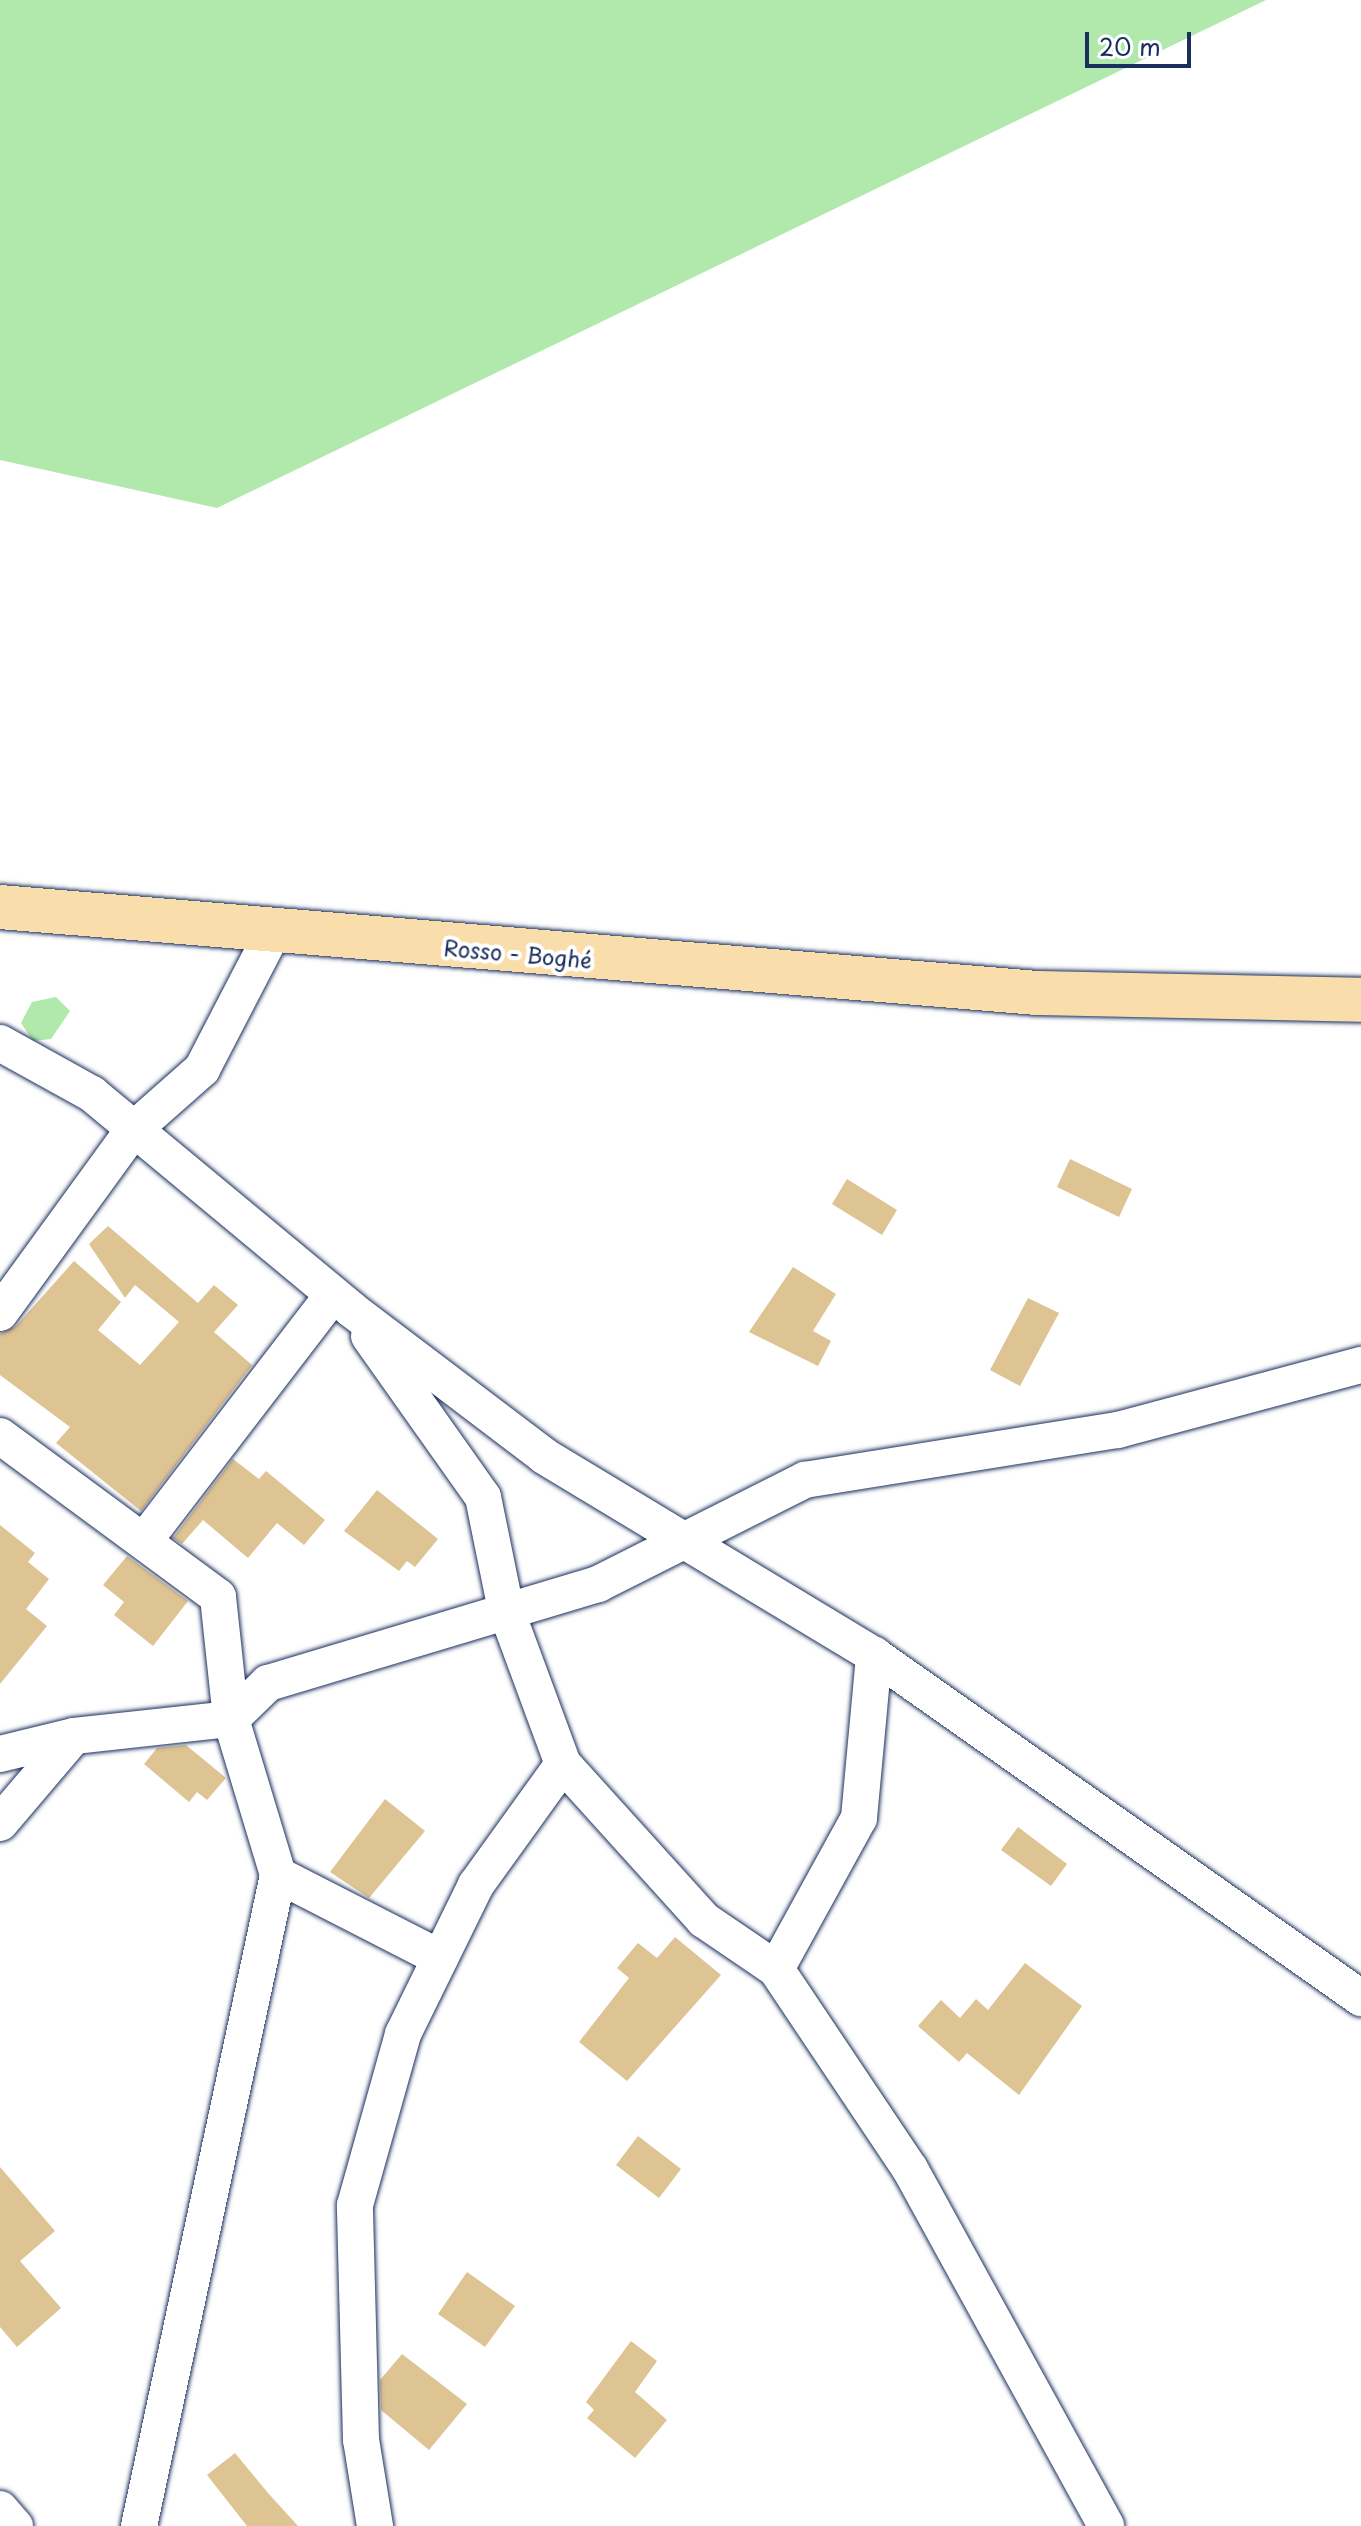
<!DOCTYPE html>
<meta charset="utf-8">
<style>
body{margin:0}
#map{position:relative;width:1361px;height:2526px;overflow:hidden;background:#fff;font-family:"Playpen Sans",sans-serif}
div>[style]{position:absolute}
.green>*{inset:0;background:#b1e8ac}
.building>*{inset:0;background:#dec393}
.roads{filter:drop-shadow(0 0 2px #1b2f5e) drop-shadow(0 0 2px #1b2f5e)}
.minor>*{height:36px;margin:-18px;padding:0 18px;transform-origin:18px;border-radius:18px;background:#fff}
.trunk>*{height:44px;margin:-22px;padding:0 22px;transform-origin:22px;border-radius:22px;background:#f9deab}
span{translate:-50% -50%;white-space:nowrap;text-align:center;line-height:1.15;-webkit-text-stroke:8px #fff;paint-order:stroke}
.street-label{font-size:22px;color:#1b2f5e}
.scale{position:absolute;left:1085px;top:32px;width:106px;height:36px;box-sizing:border-box;border:4px solid #1b2f5e;border-top:0;padding-left:10px;font-size:24px;line-height:28px;white-space:nowrap;color:#1b2f5e;-webkit-text-stroke:6px #fff;paint-order:stroke}
</style>
<div id="map">
<div class="green">
<i style="clip-path:polygon(0 0,1266px 0,217px 508px,0 460px)"></i>
<i style="clip-path:polygon(56px 997px,70px 1011px,51px 1039px,33px 1041px,21px 1023px,32px 1002px)"></i>
</div>
<div class="building">
<i style="clip-path:polygon(1070px 1159px,1132px 1189px,1119px 1217px,1057px 1187px)"></i>
<i style="clip-path:polygon(847px 1179px,897px 1210px,882px 1235px,832px 1204px)"></i>
<i style="clip-path:polygon(108px 1226px,198px 1303px,214px 1285px,238px 1305px,214px 1332px,252px 1365px,141px 1511px,56px 1443px,70px 1427px,0 1375px,0 1334px,16px 1326px,74px 1261px,121px 1302px,98px 1330px,140px 1365px,179px 1322px,135px 1285px,125px 1298px,89px 1244px)"></i>
<i style="clip-path:polygon(793px 1267px,836px 1294px,813px 1331px,831px 1341px,818px 1366px,749px 1332px)"></i>
<i style="clip-path:polygon(1028px 1298px,1059px 1313px,1020px 1386px,990px 1370px)"></i>
<i style="clip-path:polygon(233px 1459px,259px 1479px,266px 1471px,325px 1520px,304px 1545px,277px 1523px,248px 1558px,203px 1520px,182px 1544px,173px 1538px)"></i>
<i style="clip-path:polygon(377px 1490px,438px 1539px,415px 1567px,407px 1561px,399px 1571px,344px 1531px)"></i>
<i style="clip-path:polygon(0 1525px,35px 1553px,28px 1562px,49px 1579px,26px 1609px,47px 1626px,0 1684px)"></i>
<i style="clip-path:polygon(127px 1556px,188px 1601px,153px 1646px,114px 1615px,124px 1602px,103px 1585px)"></i>
<i style="clip-path:polygon(186px 1745px,226px 1778px,207px 1800px,197px 1792px,189px 1802px,144px 1764px,157px 1748px)"></i>
<i style="clip-path:polygon(385px 1799px,425px 1831px,369px 1898px,330px 1872px)"></i>
<i style="clip-path:polygon(1018px 1827px,1067px 1864px,1051px 1886px,1001px 1850px)"></i>
<i style="clip-path:polygon(675px 1937px,721px 1975px,627px 2081px,579px 2042px,629px 1978px,617px 1968px,638px 1943px,657px 1958px)"></i>
<i style="clip-path:polygon(1025px 1963px,1082px 2006px,1019px 2095px,967px 2053px,959px 2062px,918px 2026px,941px 2000px,960px 2018px,976px 1999px,988px 2010px)"></i>
<i style="clip-path:polygon(638px 2136px,681px 2169px,659px 2198px,616px 2165px)"></i>
<i style="clip-path:polygon(0 2167px,55px 2231px,20px 2261px,61px 2308px,17px 2347px,0 2327px)"></i>
<i style="clip-path:polygon(467px 2272px,515px 2306px,485px 2347px,438px 2314px)"></i>
<i style="clip-path:polygon(631px 2341px,657px 2361px,635px 2392px,667px 2420px,635px 2458px,587px 2418px,594px 2410px,586px 2402px)"></i>
<i style="clip-path:polygon(402px 2354px,467px 2404px,429px 2450px,381px 2410px,380px 2380px)"></i>
<i style="clip-path:polygon(235px 2453px,268px 2493px,298px 2526px,247px 2526px,207px 2475px)"></i>
</div>
<div class="roads">
<div class="minor">
<i style="left:0;top:1043px;width:105px;rotate:29deg"></i>
<i style="left:92px;top:1094px;width:338px;rotate:39.7deg"></i>
<i style="left:352px;top:1310px;width:241px;rotate:37.2deg"></i>
<i style="left:544px;top:1456px;width:385px;rotate:31.1deg"></i>
<i style="left:874px;top:1655px;width:596px;rotate:35.16deg"></i>
<i style="left:0;top:1313px;width:225px;rotate:-54deg"></i>
<i style="left:132px;top:1131px;width:94px;rotate:-41.5deg"></i>
<i style="left:202px;top:1069px;width:154px;rotate:-62.6deg"></i>
<i style="left:369px;top:1336px;width:197px;rotate:54.7deg"></i>
<i style="left:483px;top:1497px;width:115px;rotate:78.5deg"></i>
<i style="left:506px;top:1610px;width:164px;rotate:69.7deg"></i>
<i style="left:563px;top:1764px;width:210px;rotate:47.9deg"></i>
<i style="left:704px;top:1920px;width:87px;rotate:34.2deg"></i>
<i style="left:776px;top:1969px;width:241px;rotate:56.2deg"></i>
<i style="left:910px;top:2169px;width:407px;rotate:61.2deg"></i>
<i style="left:0;top:1436px;width:271px;rotate:36.4deg"></i>
<i style="left:218px;top:1597px;width:123px;rotate:83.9deg"></i>
<i style="left:231px;top:1719px;width:163px;rotate:73.2deg"></i>
<i style="left:278px;top:1875px;width:666px;rotate:102.05deg"></i>
<i style="left:144px;top:1541px;width:310px;rotate:-52.5deg"></i>
<i style="left:0;top:1754px;width:76px;rotate:-13.7deg"></i>
<i style="left:0;top:1823px;width:114px;rotate:-49.6deg"></i>
<i style="left:74px;top:1736px;width:158px;rotate:-6.2deg"></i>
<i style="left:231px;top:1719px;width:52px;rotate:-44.2deg"></i>
<i style="left:268px;top:1683px;width:345px;rotate:-16.7deg"></i>
<i style="left:598px;top:1584px;width:232px;rotate:-26.7deg"></i>
<i style="left:805px;top:1480px;width:317px;rotate:-9.1deg"></i>
<i style="left:1118px;top:1430px;width:252px;rotate:-15deg"></i>
<i style="left:278px;top:1875px;width:182px;rotate:27.1deg"></i>
<i style="left:776px;top:1969px;width:172px;rotate:-61.2deg"></i>
<i style="left:859px;top:1818px;width:164px;rotate:-84.7deg"></i>
<i style="left:0;top:2509px;width:23px;rotate:49deg"></i>
<i style="left:375px;top:2526px;width:87px;rotate:-99.2deg"></i>
<i style="left:361px;top:2440px;width:235px;rotate:-91.5deg"></i>
<i style="left:355px;top:2205px;width:178px;rotate:-74.3deg"></i>
<i style="left:403px;top:2034px;width:166px;rotate:-63.9deg"></i>
<i style="left:476px;top:1885px;width:149px;rotate:-54.3deg"></i>
</div>
<div class="trunk">
<i style="left:0;top:907px;width:1041px;rotate:4.74deg"></i>
<i style="left:1037px;top:993px;width:324px;rotate:1.2deg"></i>
</div>
</div>
<div class="street-label">
<span style="left:518px;top:953px;rotate:5deg">Rosso - Boghé</span>
</div>
<div class="scale">20 m</div>
</div>
